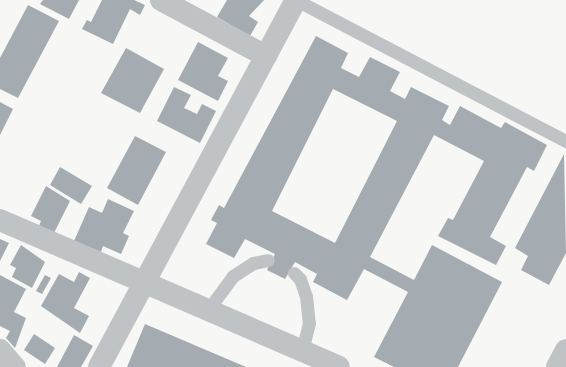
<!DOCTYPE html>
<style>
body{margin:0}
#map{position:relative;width:566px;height:367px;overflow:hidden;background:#f7f7f5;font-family:Commissioner,sans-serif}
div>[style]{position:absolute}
.building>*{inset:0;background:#a5acb1}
.service>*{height:13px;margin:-6.5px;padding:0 6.5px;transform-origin:6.5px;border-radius:6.5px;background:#bfc3c6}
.minor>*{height:22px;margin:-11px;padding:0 11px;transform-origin:11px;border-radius:11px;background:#bfc3c6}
span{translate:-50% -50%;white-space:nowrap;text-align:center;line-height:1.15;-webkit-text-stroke:4px #fff;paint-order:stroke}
</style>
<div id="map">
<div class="building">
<i style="clip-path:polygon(43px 0,79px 0,69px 19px,40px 4px)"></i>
<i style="clip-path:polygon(102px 0,134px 0,145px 5px,140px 15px,130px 9px,113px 44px,82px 29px,87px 20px,91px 22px)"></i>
<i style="clip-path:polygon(227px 0,264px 0,249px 16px,258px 22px,250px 36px,217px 17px)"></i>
<i style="clip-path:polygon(28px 5px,59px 21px,18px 98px,0 89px,0 58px)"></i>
<i style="clip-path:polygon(evenodd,316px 36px,348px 53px,341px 68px,359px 77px,370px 57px,400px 72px,390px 91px,405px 99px,411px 87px,449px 106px,442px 120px,450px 125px,460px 106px,501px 128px,505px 122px,547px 145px,534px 171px,527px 167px,490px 237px,506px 246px,496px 265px,438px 236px,448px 218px,453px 220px,484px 161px,434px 135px,370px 257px,414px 280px,432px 245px,502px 282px,458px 367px,394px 367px,374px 357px,408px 292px,364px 269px,347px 300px,313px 282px,317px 274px,295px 262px,285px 279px,267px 270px,275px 254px,245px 239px,234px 258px,206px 244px,217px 223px,211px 220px,219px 205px,224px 208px,316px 36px,333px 89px,397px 121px,335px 243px,272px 211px,333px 89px)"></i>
<i style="clip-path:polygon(198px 42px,228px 58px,218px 76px,228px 81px,218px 101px,178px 80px)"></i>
<i style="clip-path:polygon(126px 48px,164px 69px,140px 113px,101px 93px)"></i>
<i style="clip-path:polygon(174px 87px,191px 95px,184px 108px,197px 114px,202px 104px,216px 111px,200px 143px,157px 121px)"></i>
<i style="clip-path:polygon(0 102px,13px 109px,0 135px)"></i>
<i style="clip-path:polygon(135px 136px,166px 152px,138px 205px,107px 188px)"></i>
<i style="clip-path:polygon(564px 154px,566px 253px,549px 285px,521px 270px,528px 256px,515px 248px)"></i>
<i style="clip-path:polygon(60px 167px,92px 186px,81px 204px,50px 185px)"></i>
<i style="clip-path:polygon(46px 186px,70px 201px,54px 233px,39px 226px,41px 221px,31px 216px)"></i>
<i style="clip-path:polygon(108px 199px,134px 211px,123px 233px,129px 236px,121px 254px,103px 246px,101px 252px,74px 241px,89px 207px,102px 213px)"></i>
<i style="clip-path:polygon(0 239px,9px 243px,0 261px)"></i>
<i style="clip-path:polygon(21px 245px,45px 262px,32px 288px,12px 277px,16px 268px,10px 265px)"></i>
<i style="clip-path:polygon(79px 272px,90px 278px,74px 308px,89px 316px,80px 333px,41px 306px,59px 274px,74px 282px)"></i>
<i style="clip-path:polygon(0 275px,26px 289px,14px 312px,26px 318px,15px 348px,6px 338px,10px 331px,0 326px)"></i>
<i style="clip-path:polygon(45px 275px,51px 278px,42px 294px,36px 291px)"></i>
<i style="clip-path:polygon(145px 324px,246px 367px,127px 367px)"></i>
<i style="clip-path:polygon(34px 334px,55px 348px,45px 364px,24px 350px)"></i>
<i style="clip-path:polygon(74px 335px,93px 346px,81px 367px,57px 367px)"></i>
</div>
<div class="service">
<i style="left:296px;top:0;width:305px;rotate:27.6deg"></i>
<i style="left:294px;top:273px;width:8px;rotate:45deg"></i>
<i style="left:300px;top:279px;width:18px;rotate:71deg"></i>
<i style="left:306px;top:296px;width:27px;rotate:84deg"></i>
<i style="left:309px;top:323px;width:29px;rotate:104deg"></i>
<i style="left:208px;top:310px;width:42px;rotate:-53.7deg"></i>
<i style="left:233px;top:276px;width:24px;rotate:-33deg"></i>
<i style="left:253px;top:263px;width:15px;rotate:-11deg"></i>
</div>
<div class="minor">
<i style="left:161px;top:0;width:119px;rotate:28.1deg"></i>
<i style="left:0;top:220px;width:369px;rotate:23.4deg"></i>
<i style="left:0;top:350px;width:23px;rotate:49deg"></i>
<i style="left:99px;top:367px;width:417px;rotate:-61.8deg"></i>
<i style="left:557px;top:367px;width:19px;rotate:-62deg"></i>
</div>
</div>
